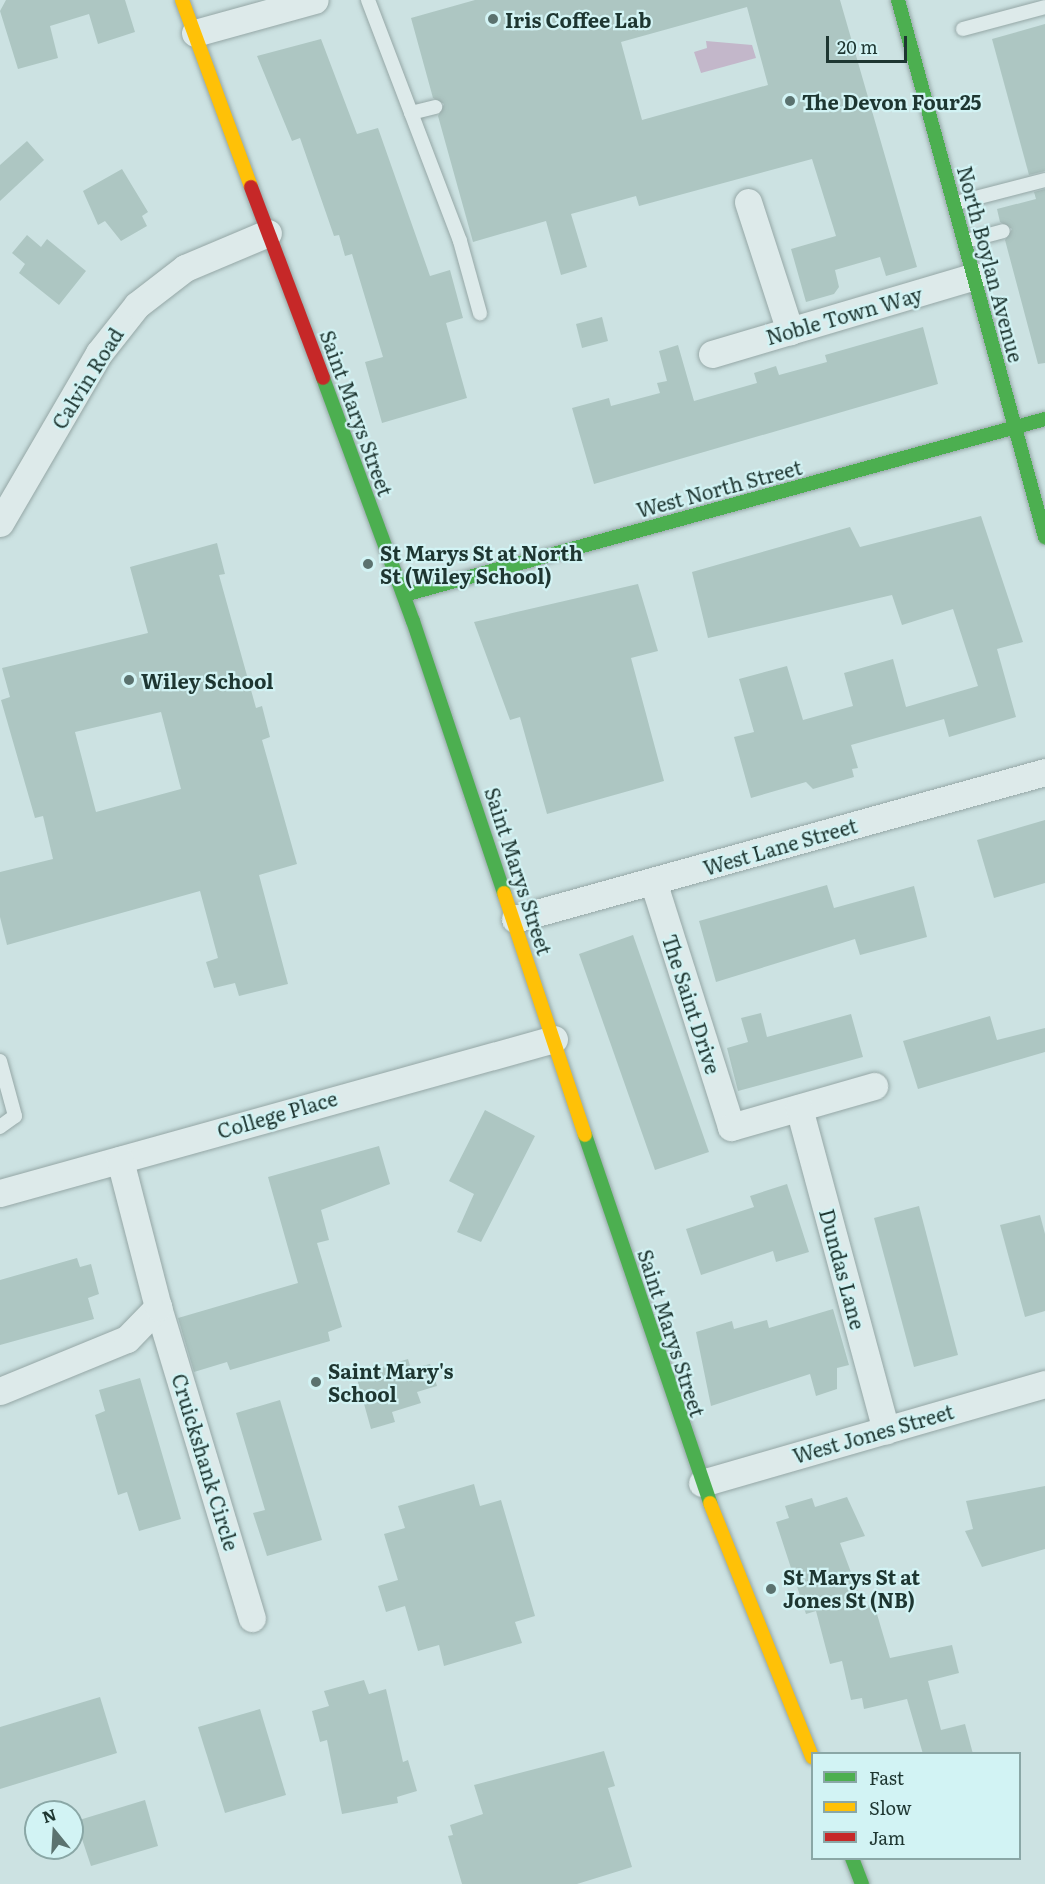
<!DOCTYPE html>
<style>
body{margin:0}
#map{position:relative;width:1045px;height:1884px;overflow:hidden;background:#cce2e2;font-family:Literata,serif}
div>[style]{position:absolute}
.water>*{inset:0;background:#c3b7ca}
.building>*{inset:0;background:#adc6c2}
.roads{filter:drop-shadow(0 0 2px #95a7a6) drop-shadow(0 0 2px #95a7a6)}
.lane>*{height:14px;margin:-7px;padding:0 7px;transform-origin:7px;border-radius:7px;background:#ddeaea}
.street>*{height:27px;margin:-13.5px;padding:0 13.5px;transform-origin:13.5px;border-radius:13.5px;background:#ddeaea}
.fast>*{height:14px;margin:-7px;padding:0 7px;transform-origin:7px;border-radius:7px;background:#4caf50}
.slow>*{height:14px;margin:-7px;padding:0 7px;transform-origin:7px;border-radius:7px;background:#ffc107}
.jam>*{height:14px;margin:-7px;padding:0 7px;transform-origin:7px;border-radius:7px;background:#c62828}
.dots>*{width:16px;height:16px;translate:-50% -50%;box-sizing:border-box;border:3px solid #d2f3f4;border-radius:50%}
span{translate:-50% -50%;white-space:nowrap;text-align:center;line-height:1.15;-webkit-text-stroke:4.5px #d2f3f4;paint-order:stroke}
.poi-label{font-size:20px;color:#1e3631;font-weight:700}
.left{translate:0 -50%;text-align:left}
.street-label{font-size:20px;color:#1e3631}
.legend{position:absolute;left:811px;top:1752px;width:210px;height:108px;box-sizing:border-box;background:#d2f3f4;border:2px solid #8aa7a6;margin:0;padding:8px 10px;list-style:none;font-size:18px;color:#1e3631}
.legend li{display:flex;align-items:center;gap:12px;height:30px}
.legend b{width:30px;border:2px solid #8aa7a6}
.north{position:absolute;left:24px;top:1800px;width:60px;height:60px;box-sizing:border-box;background:#d2f3f4;border:2px solid #8aa7a6;border-radius:50%;rotate:342deg;font-size:16px;font-weight:700;line-height:24px;text-align:center;color:#1e3631}
.north::after{content:'';display:block;margin:auto;width:21px;height:27px;background:#5b726f;clip-path:polygon(50% 0,100% 100%,50% 72%,0 100%)}
.scale{position:absolute;left:826px;top:36px;width:81px;height:27px;box-sizing:border-box;border:3px solid #1e3631;border-top:0;padding-left:8px;font-size:18px;line-height:21px;white-space:nowrap;color:#1e3631;-webkit-text-stroke:4px #d2f3f4;paint-order:stroke}
</style>
<div id="map">
<div class="water">
<i style="clip-path:polygon(706px 41px,752px 45px,756px 58px,701px 73px,694px 52px,707px 48px)"></i>
</div>
<div class="building">
<i style="clip-path:polygon(6px 0,125px 0,135px 32px,98px 44px,89px 14px,50px 26px,58px 58px,18px 69px,0 11px)"></i>
<i style="clip-path:polygon(evenodd,475px 0,840px 0,917px 267px,886px 276px,880px 257px,835px 270px,839px 287px,834px 294px,806px 302px,791px 249px,836px 236px,812px 159px,639px 206px,636px 196px,571px 214px,587px 267px,561px 275px,546px 221px,473px 242px,438px 116px,444px 104px,433px 98px,411px 18px,475px 0,747px 7px,768px 85px,642px 120px,621px 42px,747px 7px)"></i>
<i style="clip-path:polygon(1045px 24px,1045px 171px,1029px 175px,992px 39px)"></i>
<i style="clip-path:polygon(321px 39px,357px 134px,378px 128px,430px 276px,450px 270px,463px 318px,446px 323px,467px 398px,382px 423px,365px 362px,383px 357px,352px 254px,345px 256px,339px 235px,334px 236px,300px 138px,292px 141px,257px 56px)"></i>
<i style="clip-path:polygon(27px 141px,44px 160px,0 201px,0 165px)"></i>
<i style="clip-path:polygon(122px 169px,148px 212px,142px 216px,147px 226px,121px 241px,105px 221px,98px 225px,83px 191px)"></i>
<i style="clip-path:polygon(1045px 189px,1045px 363px,1038px 364px,1005px 240px,1012px 229px,1000px 222px,997px 209px,1036px 199px,1034px 192px)"></i>
<i style="clip-path:polygon(27px 235px,41px 247px,47px 239px,86px 271px,59px 305px,19px 273px,25px 264px,12px 253px)"></i>
<i style="clip-path:polygon(602px 317px,608px 341px,582px 348px,576px 324px)"></i>
<i style="clip-path:polygon(923px 327px,938px 384px,594px 484px,572px 408px,609px 398px,611px 406px,660px 393px,657px 383px,667px 381px,659px 351px,678px 345px,694px 401px,757px 383px,754px 373px,776px 366px,779px 375px,827px 362px,825px 355px)"></i>
<i style="clip-path:polygon(981px 516px,1023px 642px,997px 649px,1016px 717px,949px 737px,944px 719px,851px 745px,858px 768px,852px 769px,854px 777px,813px 789px,806px 782px,751px 798px,734px 737px,754px 732px,739px 679px,787px 666px,803px 720px,853px 706px,844px 673px,893px 659px,906px 707px,978px 686px,953px 609px,902px 625px,892px 595px,708px 638px,692px 572px,850px 527px,860px 547px)"></i>
<i style="clip-path:polygon(evenodd,217px 543px,225px 574px,219px 575px,256px 708px,262px 706px,270px 737px,262px 740px,297px 864px,259px 875px,288px 984px,239px 996px,235px 983px,214px 988px,206px 962px,218px 958px,200px 891px,7px 945px,0 917px,0 872px,53px 859px,43px 816px,35px 818px,1px 700px,10px 697px,2px 668px,148px 633px,130px 567px,217px 543px,161px 712px,181px 789px,96px 812px,75px 732px,161px 712px)"></i>
<i style="clip-path:polygon(638px 584px,658px 651px,631px 658px,664px 781px,547px 814px,520px 717px,510px 720px,474px 622px)"></i>
<i style="clip-path:polygon(1045px 820px,1045px 883px,994px 898px,977px 840px)"></i>
<i style="clip-path:polygon(827px 885px,834px 908px,914px 886px,927px 937px,860px 955px,855px 939px,716px 982px,699px 921px)"></i>
<i style="clip-path:polygon(633px 935px,709px 1152px,655px 1170px,579px 954px)"></i>
<i style="clip-path:polygon(761px 1013px,767px 1037px,851px 1014px,863px 1057px,738px 1091px,727px 1048px,748px 1042px,741px 1018px)"></i>
<i style="clip-path:polygon(990px 1016px,997px 1040px,1045px 1028px,1045px 1052px,918px 1089px,903px 1041px)"></i>
<i style="clip-path:polygon(485px 1110px,535px 1136px,481px 1242px,457px 1232px,474px 1194px,449px 1181px)"></i>
<i style="clip-path:polygon(379px 1146px,390px 1184px,321px 1210px,329px 1240px,317px 1243px,342px 1327px,328px 1332px,330px 1341px,230px 1370px,227px 1362px,194px 1372px,178px 1318px,298px 1283px,268px 1177px)"></i>
<i style="clip-path:polygon(787px 1184px,809px 1252px,776px 1262px,773px 1251px,701px 1275px,686px 1229px,754px 1207px,750px 1196px)"></i>
<i style="clip-path:polygon(919px 1206px,958px 1355px,914px 1367px,874px 1218px)"></i>
<i style="clip-path:polygon(1040px 1215px,1045px 1234px,1045px 1311px,1025px 1317px,1000px 1225px)"></i>
<i style="clip-path:polygon(77px 1258px,80px 1267px,91px 1264px,99px 1294px,88px 1298px,94px 1319px,0 1345px,0 1280px)"></i>
<i style="clip-path:polygon(833px 1309px,849px 1365px,837px 1368px,837px 1389px,816px 1396px,810px 1374px,711px 1406px,696px 1332px,732px 1321px,734px 1329px,767px 1320px,769px 1328px)"></i>
<i style="clip-path:polygon(408px 1359px,411px 1369px,430px 1364px,437px 1386px,417px 1392px,421px 1403px,392px 1412px,395px 1422px,371px 1429px,356px 1375px)"></i>
<i style="clip-path:polygon(140px 1378px,181px 1519px,139px 1531px,127px 1492px,118px 1495px,95px 1415px,105px 1411px,99px 1390px)"></i>
<i style="clip-path:polygon(280px 1400px,322px 1540px,267px 1556px,253px 1513px,265px 1510px,236px 1413px)"></i>
<i style="clip-path:polygon(474px 1484px,480px 1506px,501px 1500px,535px 1616px,515px 1622px,522px 1643px,444px 1666px,439px 1645px,418px 1651px,405px 1606px,386px 1612px,378px 1586px,398px 1580px,384px 1534px,405px 1528px,398px 1506px)"></i>
<i style="clip-path:polygon(1045px 1486px,1045px 1549px,982px 1567px,965px 1531px,973px 1529px,966px 1501px)"></i>
<i style="clip-path:polygon(847px 1497px,865px 1536px,840px 1543px,864px 1607px,874px 1604px,890px 1658px,952px 1645px,959px 1673px,928px 1681px,941px 1730px,965px 1724px,973px 1754px,923px 1754px,907px 1699px,864px 1709px,862px 1698px,851px 1700px,842px 1661px,830px 1664px,816px 1611px,806px 1614px,776px 1522px,789px 1518px,785px 1506px,812px 1498px,815px 1507px)"></i>
<i style="clip-path:polygon(364px 1680px,369px 1694px,386px 1689px,403px 1762px,408px 1760px,417px 1791px,397px 1797px,398px 1803px,342px 1814px,327px 1740px,320px 1742px,312px 1711px,329px 1706px,324px 1691px)"></i>
<i style="clip-path:polygon(100px 1697px,117px 1753px,0 1789px,0 1727px)"></i>
<i style="clip-path:polygon(260px 1709px,286px 1795px,225px 1813px,198px 1727px)"></i>
<i style="clip-path:polygon(604px 1751px,615px 1786px,608px 1788px,632px 1867px,577px 1884px,462px 1884px,448px 1836px,453px 1835px,450px 1825px,483px 1814px,474px 1785px)"></i>
<i style="clip-path:polygon(145px 1800px,158px 1846px,91px 1866px,76px 1821px)"></i>
</div>
<div class="roads">
<div class="lane">
<i style="left:368px;top:0;width:258px;rotate:69.1deg"></i>
<i style="left:460px;top:241px;width:75px;rotate:74.5deg"></i>
<i style="left:963px;top:29px;width:85px;rotate:-15deg"></i>
<i style="left:411px;top:113px;width:25px;rotate:-14deg"></i>
<i style="left:956px;top:203px;width:92px;rotate:-14.5deg"></i>
<i style="left:966px;top:241px;width:38px;rotate:-15deg"></i>
<i style="left:0;top:1061px;width:57px;rotate:74.7deg"></i>
<i style="left:15px;top:1116px;width:19px;rotate:144deg"></i>
</div>
<div class="street">
<i style="left:195px;top:33px;width:124px;rotate:-15.4deg"></i>
<i style="left:748px;top:202px;width:136px;rotate:72deg"></i>
<i style="left:712px;top:354px;width:274px;rotate:-16.5deg"></i>
<i style="left:0;top:523px;width:197px;rotate:-59.8deg"></i>
<i style="left:99px;top:353px;width:61px;rotate:-51.6deg"></i>
<i style="left:137px;top:305px;width:61px;rotate:-37.6deg"></i>
<i style="left:185px;top:268px;width:90px;rotate:-22.9deg"></i>
<i style="left:653px;top:881px;width:258px;rotate:72.4deg"></i>
<i style="left:731px;top:1127px;width:149px;rotate:-16deg"></i>
<i style="left:515px;top:919px;width:550px;rotate:-15.5deg"></i>
<i style="left:799px;top:1108px;width:334px;rotate:74.9deg"></i>
<i style="left:0;top:1193px;width:575px;rotate:-15.53deg"></i>
<i style="left:158px;top:1307px;width:325px;rotate:73.2deg"></i>
<i style="left:0;top:1391px;width:137px;rotate:-22.3deg"></i>
<i style="left:127px;top:1339px;width:45px;rotate:-45.9deg"></i>
<i style="left:158px;top:1307px;width:152px;rotate:-104.5deg"></i>
<i style="left:702px;top:1483px;width:357px;rotate:-16.1deg"></i>
</div>
<div class="fast">
<i style="left:898px;top:0;width:557px;rotate:74.69deg"></i>
<i style="left:323px;top:378px;width:259px;rotate:69.7deg"></i>
<i style="left:413px;top:621px;width:287px;rotate:71.5deg"></i>
<i style="left:404px;top:595px;width:665px;rotate:-15.35deg"></i>
<i style="left:585px;top:1135px;width:389px;rotate:71.2deg"></i>
<i style="left:852px;top:1858px;width:28px;rotate:69deg"></i>
</div>
<div class="slow">
<i style="left:182px;top:0;width:199px;rotate:69.7deg"></i>
<i style="left:504px;top:893px;width:255px;rotate:71.5deg"></i>
<i style="left:710px;top:1503px;width:274px;rotate:68.1deg"></i>
</div>
<div class="jam">
<i style="left:251px;top:187px;width:204px;rotate:69.3deg"></i>
</div>
</div>
<div class="dots">
<i style="left:493px;top:19px;background:#5b726f"></i>
<i style="left:790px;top:101px;background:#5b726f"></i>
<i style="left:368px;top:564px;background:#5b726f"></i>
<i style="left:129px;top:680px;background:#5b726f"></i>
<i style="left:316px;top:1382px;background:#5b726f"></i>
<i style="left:771px;top:1589px;background:#5b726f"></i>
</div>
<div class="poi-label">
<span class="left" style="left:505px;top:19px">Iris Coffee Lab</span>
<span class="left" style="left:802px;top:101px">The Devon Four25</span>
<span class="left" style="left:380px;top:564px">St Marys St at North<br>St (Wiley School)</span>
<span class="left" style="left:141px;top:680px">Wiley School</span>
<span class="left" style="left:328px;top:1382px">Saint Mary's<br>School</span>
<span class="left" style="left:783px;top:1588px">St Marys St at<br>Jones St (NB)</span>
</div>
<div class="street-label">
<span style="left:991px;top:264px;rotate:75deg">North Boylan Avenue</span>
<span style="left:844px;top:315px;rotate:-16deg">Noble Town Way</span>
<span style="left:87px;top:378px;rotate:-58deg">Calvin Road</span>
<span style="left:357px;top:413px;rotate:70deg">Saint Marys Street</span>
<span style="left:719px;top:488px;rotate:-15deg">West North Street</span>
<span style="left:780px;top:846px;rotate:-16deg">West Lane Street</span>
<span style="left:519px;top:871px;rotate:72deg">Saint Marys Street</span>
<span style="left:692px;top:1004px;rotate:72deg">The Saint Drive</span>
<span style="left:277px;top:1114px;rotate:-16deg">College Place</span>
<span style="left:843px;top:1269px;rotate:75deg">Dundas Lane</span>
<span style="left:672px;top:1333px;rotate:72deg">Saint Marys Street</span>
<span style="left:873px;top:1433px;rotate:-16deg">West Jones Street</span>
<span style="left:206px;top:1462px;rotate:73deg">Cruickshank Circle</span>
</div>
<ul class="legend">
<li><b style="height:8px;background:#4caf50"></b>Fast</li>
<li><b style="height:8px;background:#ffc107"></b>Slow</li>
<li><b style="height:8px;background:#c62828"></b>Jam</li>
</ul>
<div class="north">N</div>
<div class="scale">20 m</div>
</div>
